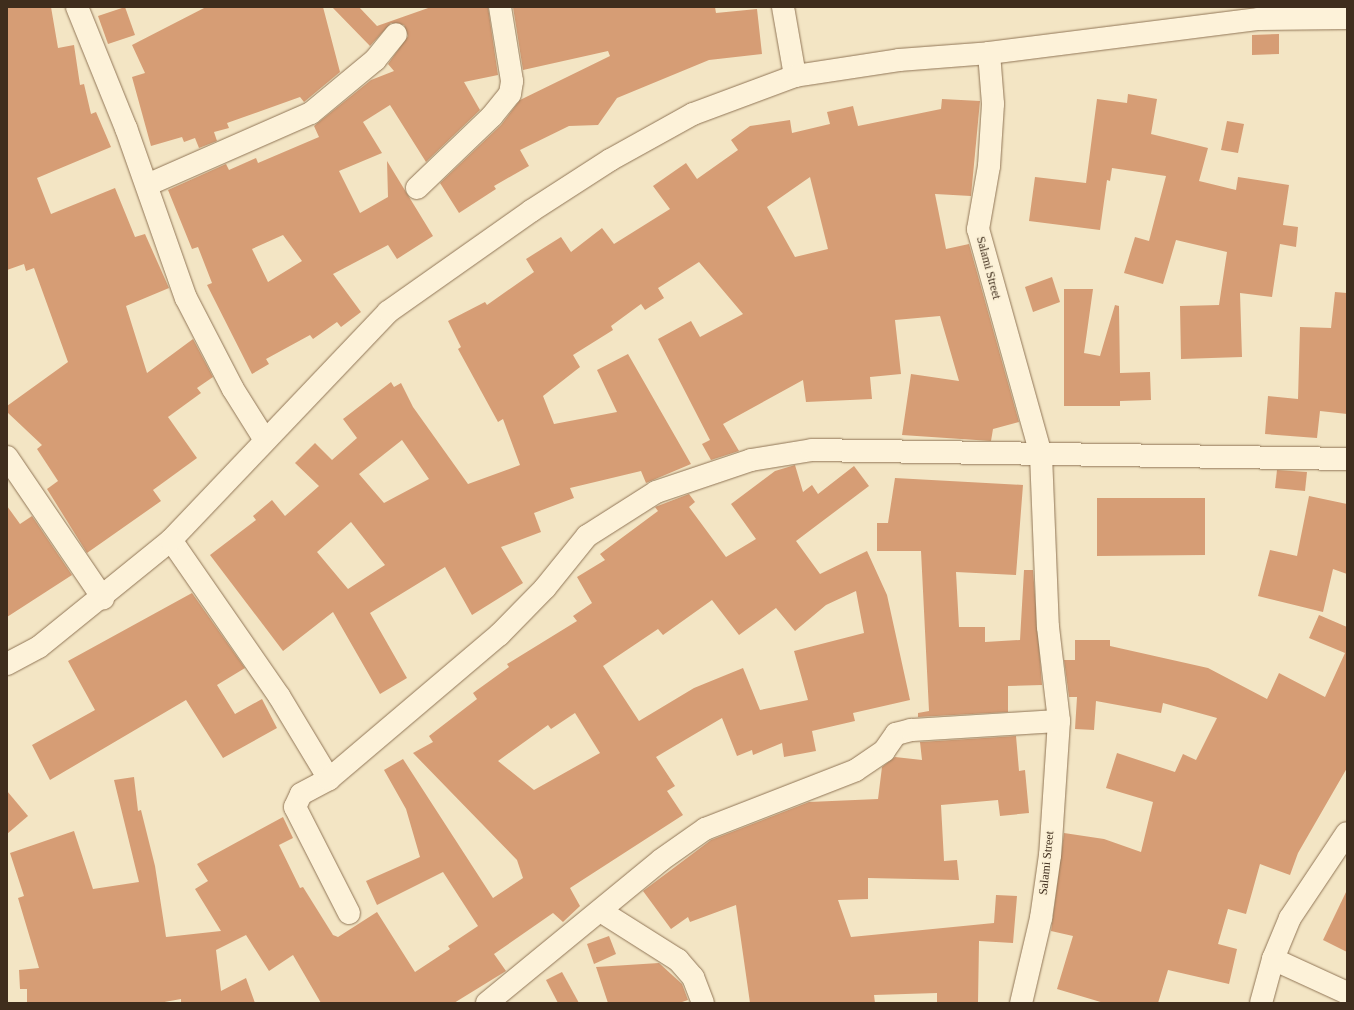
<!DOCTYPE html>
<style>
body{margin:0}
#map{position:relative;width:1354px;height:1010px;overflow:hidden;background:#f3e5c4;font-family:Georgia,serif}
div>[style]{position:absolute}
.building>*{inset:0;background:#d69d75}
.roads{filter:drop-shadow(0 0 1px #917657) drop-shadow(0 0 1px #917657)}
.minor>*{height:22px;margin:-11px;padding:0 11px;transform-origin:11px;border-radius:11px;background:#fdf2d9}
span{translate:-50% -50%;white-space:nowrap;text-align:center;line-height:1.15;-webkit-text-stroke:3px #faefd4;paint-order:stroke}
.street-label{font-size:12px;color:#3f2d1d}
.frame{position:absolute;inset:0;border:8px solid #3f2d1d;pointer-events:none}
</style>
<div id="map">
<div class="building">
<i style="clip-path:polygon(7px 7px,51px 7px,58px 48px,74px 45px,80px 85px,84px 84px,91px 114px,96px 112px,111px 147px,37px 178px,51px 214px,115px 188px,135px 237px,145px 234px,169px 288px,126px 306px,147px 373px,193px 339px,213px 377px,197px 388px,201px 393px,168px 417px,197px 458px,153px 490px,161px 501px,87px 553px,47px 489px,58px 481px,37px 449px,42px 445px,7px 412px,7px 406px,68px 362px,34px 268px,26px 271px,24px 264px,7px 270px)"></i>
<i style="clip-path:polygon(125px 7px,135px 35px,108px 44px,98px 16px)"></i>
<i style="clip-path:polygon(206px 7px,323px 7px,340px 72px,304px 102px,300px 97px,227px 123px,229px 128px,214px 132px,217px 141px,199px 148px,195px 138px,184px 142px,182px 137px,151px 146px,132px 77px,145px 73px,132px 45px)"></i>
<i style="clip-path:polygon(evenodd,332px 7px,359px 7px,377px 26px,431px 7px,488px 7px,498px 75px,464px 82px,480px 110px,426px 162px,390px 105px,363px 122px,382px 153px,339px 171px,360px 213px,388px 197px,387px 161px,433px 236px,397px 259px,388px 245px,333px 274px,361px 312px,341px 327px,337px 322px,313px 339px,310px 335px,266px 359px,269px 364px,252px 374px,207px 285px,212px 283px,198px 247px,192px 249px,168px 190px,226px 164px,229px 170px,256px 158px,258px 163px,319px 137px,314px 126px,371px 80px,394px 71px,388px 64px,408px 36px,404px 25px,391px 23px,370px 46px,332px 7px,283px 235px,302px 261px,268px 282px,252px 249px,283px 235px)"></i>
<i style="clip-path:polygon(513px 7px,715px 7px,716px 13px,757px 9px,762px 54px,709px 60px,617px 98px,598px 125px,569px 126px,520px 150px,529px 166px,494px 186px,496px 189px,459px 213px,440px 183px,501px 125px,520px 100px,610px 56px,608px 51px,523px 70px)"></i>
<i style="clip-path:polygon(1279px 34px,1279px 54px,1252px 55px,1252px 35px)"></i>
<i style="clip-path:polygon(1128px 94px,1157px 99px,1151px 134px,1208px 148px,1199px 181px,1236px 190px,1238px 177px,1289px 185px,1283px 225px,1298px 227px,1296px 247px,1280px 244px,1272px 297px,1240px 293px,1242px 357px,1181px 359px,1180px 306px,1219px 305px,1227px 252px,1176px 240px,1163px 284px,1124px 273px,1135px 237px,1149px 241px,1166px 176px,1112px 168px,1110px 181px,1107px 180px,1100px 230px,1029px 221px,1035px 177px,1086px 183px,1097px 99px,1127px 103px)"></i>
<i style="clip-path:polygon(evenodd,942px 99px,980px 101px,971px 196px,935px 194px,946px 249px,969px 244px,1019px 422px,993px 429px,991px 441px,902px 435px,911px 374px,959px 381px,940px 316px,895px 320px,901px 374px,870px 377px,872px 399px,806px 402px,803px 380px,723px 424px,739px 451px,711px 460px,702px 444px,710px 440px,658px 339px,691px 321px,700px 337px,743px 314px,699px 262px,658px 288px,664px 298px,645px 310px,641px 304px,611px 326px,613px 330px,573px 355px,580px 367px,543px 396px,554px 424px,617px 412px,597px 370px,628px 354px,691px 464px,646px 483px,641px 471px,570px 488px,574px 498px,534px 513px,541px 532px,501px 547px,523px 583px,472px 615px,445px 567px,370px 613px,407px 678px,380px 694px,333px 612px,283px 651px,210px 555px,256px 520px,253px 516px,272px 500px,285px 516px,319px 486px,295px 463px,315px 443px,332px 460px,357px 438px,343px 419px,391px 382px,394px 387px,401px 383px,413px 407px,468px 484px,520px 465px,503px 419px,498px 422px,458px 349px,461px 347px,448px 321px,485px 302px,487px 305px,534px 272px,526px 259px,561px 237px,571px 252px,602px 228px,614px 244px,670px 209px,653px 186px,686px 163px,697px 179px,738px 150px,731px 140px,750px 126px,790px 120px,792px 133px,830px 124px,827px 112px,853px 106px,858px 126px,941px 109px,942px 99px,810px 177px,828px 249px,795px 257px,767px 207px,810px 177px,942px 99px,402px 440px,429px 479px,384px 503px,359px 474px,402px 440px,942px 99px,351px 522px,385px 565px,348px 589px,317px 552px,351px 522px)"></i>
<i style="clip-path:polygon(1227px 121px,1244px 124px,1238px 153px,1221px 150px)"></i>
<i style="clip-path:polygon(1052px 277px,1060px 302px,1033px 312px,1025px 287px)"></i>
<i style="clip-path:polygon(1064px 289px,1093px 289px,1084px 353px,1100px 356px,1115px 305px,1119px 306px,1120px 373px,1150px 372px,1151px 400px,1120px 401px,1120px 406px,1064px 406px)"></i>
<i style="clip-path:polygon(1335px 292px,1347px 293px,1347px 414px,1320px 411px,1317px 438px,1265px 434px,1268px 396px,1298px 399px,1300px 327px,1331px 328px)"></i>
<i style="clip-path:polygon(evenodd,795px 465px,803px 492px,812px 485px,818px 494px,854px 466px,869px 486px,796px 541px,820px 574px,867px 551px,887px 595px,910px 700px,853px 713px,855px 721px,812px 731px,816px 751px,784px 757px,782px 743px,753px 755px,752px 750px,737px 756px,722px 718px,656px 757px,675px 786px,667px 791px,683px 815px,570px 888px,580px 906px,563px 922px,553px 913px,494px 954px,506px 971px,454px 1003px,321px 1003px,293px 955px,269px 971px,246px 935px,216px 950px,221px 991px,246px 978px,255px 1003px,181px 1003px,181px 999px,159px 1003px,27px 1003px,27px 989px,20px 989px,19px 970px,39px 968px,18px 898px,24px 896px,10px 853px,74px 831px,93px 889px,139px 882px,114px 780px,134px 777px,138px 811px,141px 810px,155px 866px,166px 937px,221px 931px,195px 889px,208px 881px,197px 864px,283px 817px,293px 838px,279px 845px,300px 888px,303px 887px,333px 935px,338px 937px,377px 912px,415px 972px,450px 949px,448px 946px,478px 926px,443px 872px,377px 905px,366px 881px,420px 857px,406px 809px,384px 770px,403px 759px,493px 898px,523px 878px,517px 860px,413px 753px,433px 742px,429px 736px,477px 699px,473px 693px,509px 667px,507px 664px,577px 621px,573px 616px,592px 603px,577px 577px,605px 560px,600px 554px,658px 511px,655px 507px,689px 494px,695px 502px,689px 507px,726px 557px,756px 539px,731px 504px,775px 471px,795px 465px,856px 591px,864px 633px,794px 651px,808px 700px,760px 710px,743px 668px,694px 688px,639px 721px,603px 666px,658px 629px,663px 635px,712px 600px,739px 635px,776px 608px,795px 631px,826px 605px,856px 591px,795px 465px,575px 713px,600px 753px,534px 790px,498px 761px,548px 725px,551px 729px,575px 713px)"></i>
<i style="clip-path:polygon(1277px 470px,1307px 472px,1305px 491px,1275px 488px)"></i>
<i style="clip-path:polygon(895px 478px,1023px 485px,1016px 575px,956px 572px,959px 627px,985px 627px,985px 642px,1020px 640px,1024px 570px,1033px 570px,1042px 685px,1008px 686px,1008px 712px,918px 717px,918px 713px,929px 711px,921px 551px,877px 551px,877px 523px,888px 523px)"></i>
<i style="clip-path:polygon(1309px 496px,1347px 504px,1347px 574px,1333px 569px,1323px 612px,1258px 596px,1270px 550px,1297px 556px)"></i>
<i style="clip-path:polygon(1097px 498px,1205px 498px,1205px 555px,1097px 556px)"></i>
<i style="clip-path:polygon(7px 506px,20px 524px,32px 516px,72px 575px,7px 617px)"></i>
<i style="clip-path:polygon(192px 593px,245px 668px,217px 685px,235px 714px,262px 699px,277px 728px,223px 758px,186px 700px,50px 780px,32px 745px,95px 710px,68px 661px)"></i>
<i style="clip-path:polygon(1319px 615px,1347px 627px,1347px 768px,1298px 853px,1290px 875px,1260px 864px,1246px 914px,1228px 909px,1218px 944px,1237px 949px,1229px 984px,1168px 970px,1158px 1003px,1104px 1003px,1057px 989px,1073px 936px,1051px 931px,1064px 833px,1104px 839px,1141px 852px,1153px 802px,1106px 788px,1117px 753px,1175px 772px,1183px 754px,1196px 760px,1217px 718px,1163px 703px,1161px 713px,1096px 701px,1094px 730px,1075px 729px,1077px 697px,1069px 697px,1064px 660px,1075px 660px,1075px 640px,1110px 640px,1110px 646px,1208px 668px,1267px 699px,1279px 673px,1325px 697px,1345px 653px,1309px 638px)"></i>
<i style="clip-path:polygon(1016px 736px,1019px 771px,1025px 770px,1029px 813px,1000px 816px,998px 800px,941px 805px,944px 861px,957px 860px,959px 880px,868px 878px,868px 899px,838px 900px,851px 937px,994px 923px,996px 895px,1017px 896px,1013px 943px,979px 941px,978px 1003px,937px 1003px,937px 993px,874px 995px,875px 1003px,750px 1003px,736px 905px,690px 922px,688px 917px,671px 929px,643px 891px,711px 840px,809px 802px,878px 799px,882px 767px,895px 757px,922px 760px,920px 742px)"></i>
<i style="clip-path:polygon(7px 791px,28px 816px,7px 834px)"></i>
<i style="clip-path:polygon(1347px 890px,1347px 952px,1323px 940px)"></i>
<i style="clip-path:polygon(609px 936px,616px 954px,594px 964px,587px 944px)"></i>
<i style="clip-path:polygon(659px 963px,682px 984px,688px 1000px,679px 1003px,608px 1003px,596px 967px)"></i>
<i style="clip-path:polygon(562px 972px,579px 1003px,558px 1003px,546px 980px)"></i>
</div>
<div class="roads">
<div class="minor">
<i style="left:77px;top:7px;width:131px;rotate:68deg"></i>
<i style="left:126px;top:128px;width:180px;rotate:70.6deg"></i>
<i style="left:186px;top:298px;width:102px;rotate:62.7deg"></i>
<i style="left:233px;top:389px;width:60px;rotate:57.9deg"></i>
<i style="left:783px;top:7px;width:70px;rotate:80.1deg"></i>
<i style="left:989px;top:53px;width:51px;rotate:85.5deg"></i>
<i style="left:993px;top:104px;width:62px;rotate:93.7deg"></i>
<i style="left:989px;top:166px;width:64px;rotate:99.9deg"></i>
<i style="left:978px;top:229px;width:235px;rotate:74.4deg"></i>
<i style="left:1041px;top:455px;width:172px;rotate:87.7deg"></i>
<i style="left:1048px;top:627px;width:95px;rotate:83.3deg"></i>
<i style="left:1059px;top:721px;width:134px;rotate:93.8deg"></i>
<i style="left:1050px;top:855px;width:64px;rotate:98.1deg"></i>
<i style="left:1041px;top:918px;width:87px;rotate:103.2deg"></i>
<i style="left:147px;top:185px;width:179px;rotate:-23.7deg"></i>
<i style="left:311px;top:113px;width:83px;rotate:-39.6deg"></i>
<i style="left:375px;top:60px;width:33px;rotate:-51deg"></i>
<i style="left:417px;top:188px;width:104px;rotate:-43.8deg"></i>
<i style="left:492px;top:116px;width:28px;rotate:-51deg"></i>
<i style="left:510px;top:94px;width:13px;rotate:-81deg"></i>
<i style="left:512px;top:81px;width:75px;rotate:-99.2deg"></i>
<i style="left:7px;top:457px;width:171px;rotate:55.8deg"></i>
<i style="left:171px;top:540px;width:190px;rotate:55.3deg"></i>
<i style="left:279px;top:696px;width:97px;rotate:58.9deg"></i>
<i style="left:7px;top:664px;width:36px;rotate:-28deg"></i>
<i style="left:39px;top:647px;width:170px;rotate:-39deg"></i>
<i style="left:171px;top:540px;width:315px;rotate:-46.4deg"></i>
<i style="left:388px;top:312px;width:175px;rotate:-35.2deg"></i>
<i style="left:531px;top:211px;width:94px;rotate:-32.8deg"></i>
<i style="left:610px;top:160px;width:95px;rotate:-29deg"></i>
<i style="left:693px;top:114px;width:109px;rotate:-20.4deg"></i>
<i style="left:795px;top:76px;width:105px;rotate:-8.7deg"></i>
<i style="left:899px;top:60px;width:90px;rotate:-4.4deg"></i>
<i style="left:989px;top:53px;width:272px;rotate:-7.2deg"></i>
<i style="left:1259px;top:19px;width:88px;rotate:-0.7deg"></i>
<i style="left:602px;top:912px;width:90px;rotate:32.3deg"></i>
<i style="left:678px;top:960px;width:23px;rotate:49deg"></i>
<i style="left:693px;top:977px;width:28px;rotate:69deg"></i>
<i style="left:349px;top:913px;width:119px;rotate:-117deg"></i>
<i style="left:295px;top:807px;width:14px;rotate:-65deg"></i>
<i style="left:301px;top:794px;width:32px;rotate:-28deg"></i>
<i style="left:329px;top:779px;width:223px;rotate:-40.3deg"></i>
<i style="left:499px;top:635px;width:66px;rotate:-45.6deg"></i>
<i style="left:545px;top:588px;width:67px;rotate:-51.1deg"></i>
<i style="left:587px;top:536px;width:82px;rotate:-32.5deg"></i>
<i style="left:656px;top:492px;width:100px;rotate:-18.6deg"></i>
<i style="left:751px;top:460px;width:62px;rotate:-9.3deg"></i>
<i style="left:812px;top:450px;width:535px;rotate:0.96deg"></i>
<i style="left:1273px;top:959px;width:81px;rotate:24.7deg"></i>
<i style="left:487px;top:1003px;width:225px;rotate:-39.4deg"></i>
<i style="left:661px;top:860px;width:54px;rotate:-35.2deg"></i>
<i style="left:705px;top:829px;width:162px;rotate:-21.3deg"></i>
<i style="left:856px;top:770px;width:34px;rotate:-34deg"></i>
<i style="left:884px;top:751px;width:21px;rotate:-55deg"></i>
<i style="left:896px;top:734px;width:16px;rotate:-15deg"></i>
<i style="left:911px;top:730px;width:148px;rotate:-3.5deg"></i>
<i style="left:1261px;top:1003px;width:46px;rotate:-74.7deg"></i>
<i style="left:1273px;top:959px;width:44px;rotate:-67.5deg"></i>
<i style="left:1290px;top:918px;width:102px;rotate:-56.2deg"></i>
</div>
</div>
<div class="street-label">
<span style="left:988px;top:268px;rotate:75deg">Salami Street</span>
<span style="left:1047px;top:863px;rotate:-84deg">Salami Street</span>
</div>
<div class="frame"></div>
</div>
